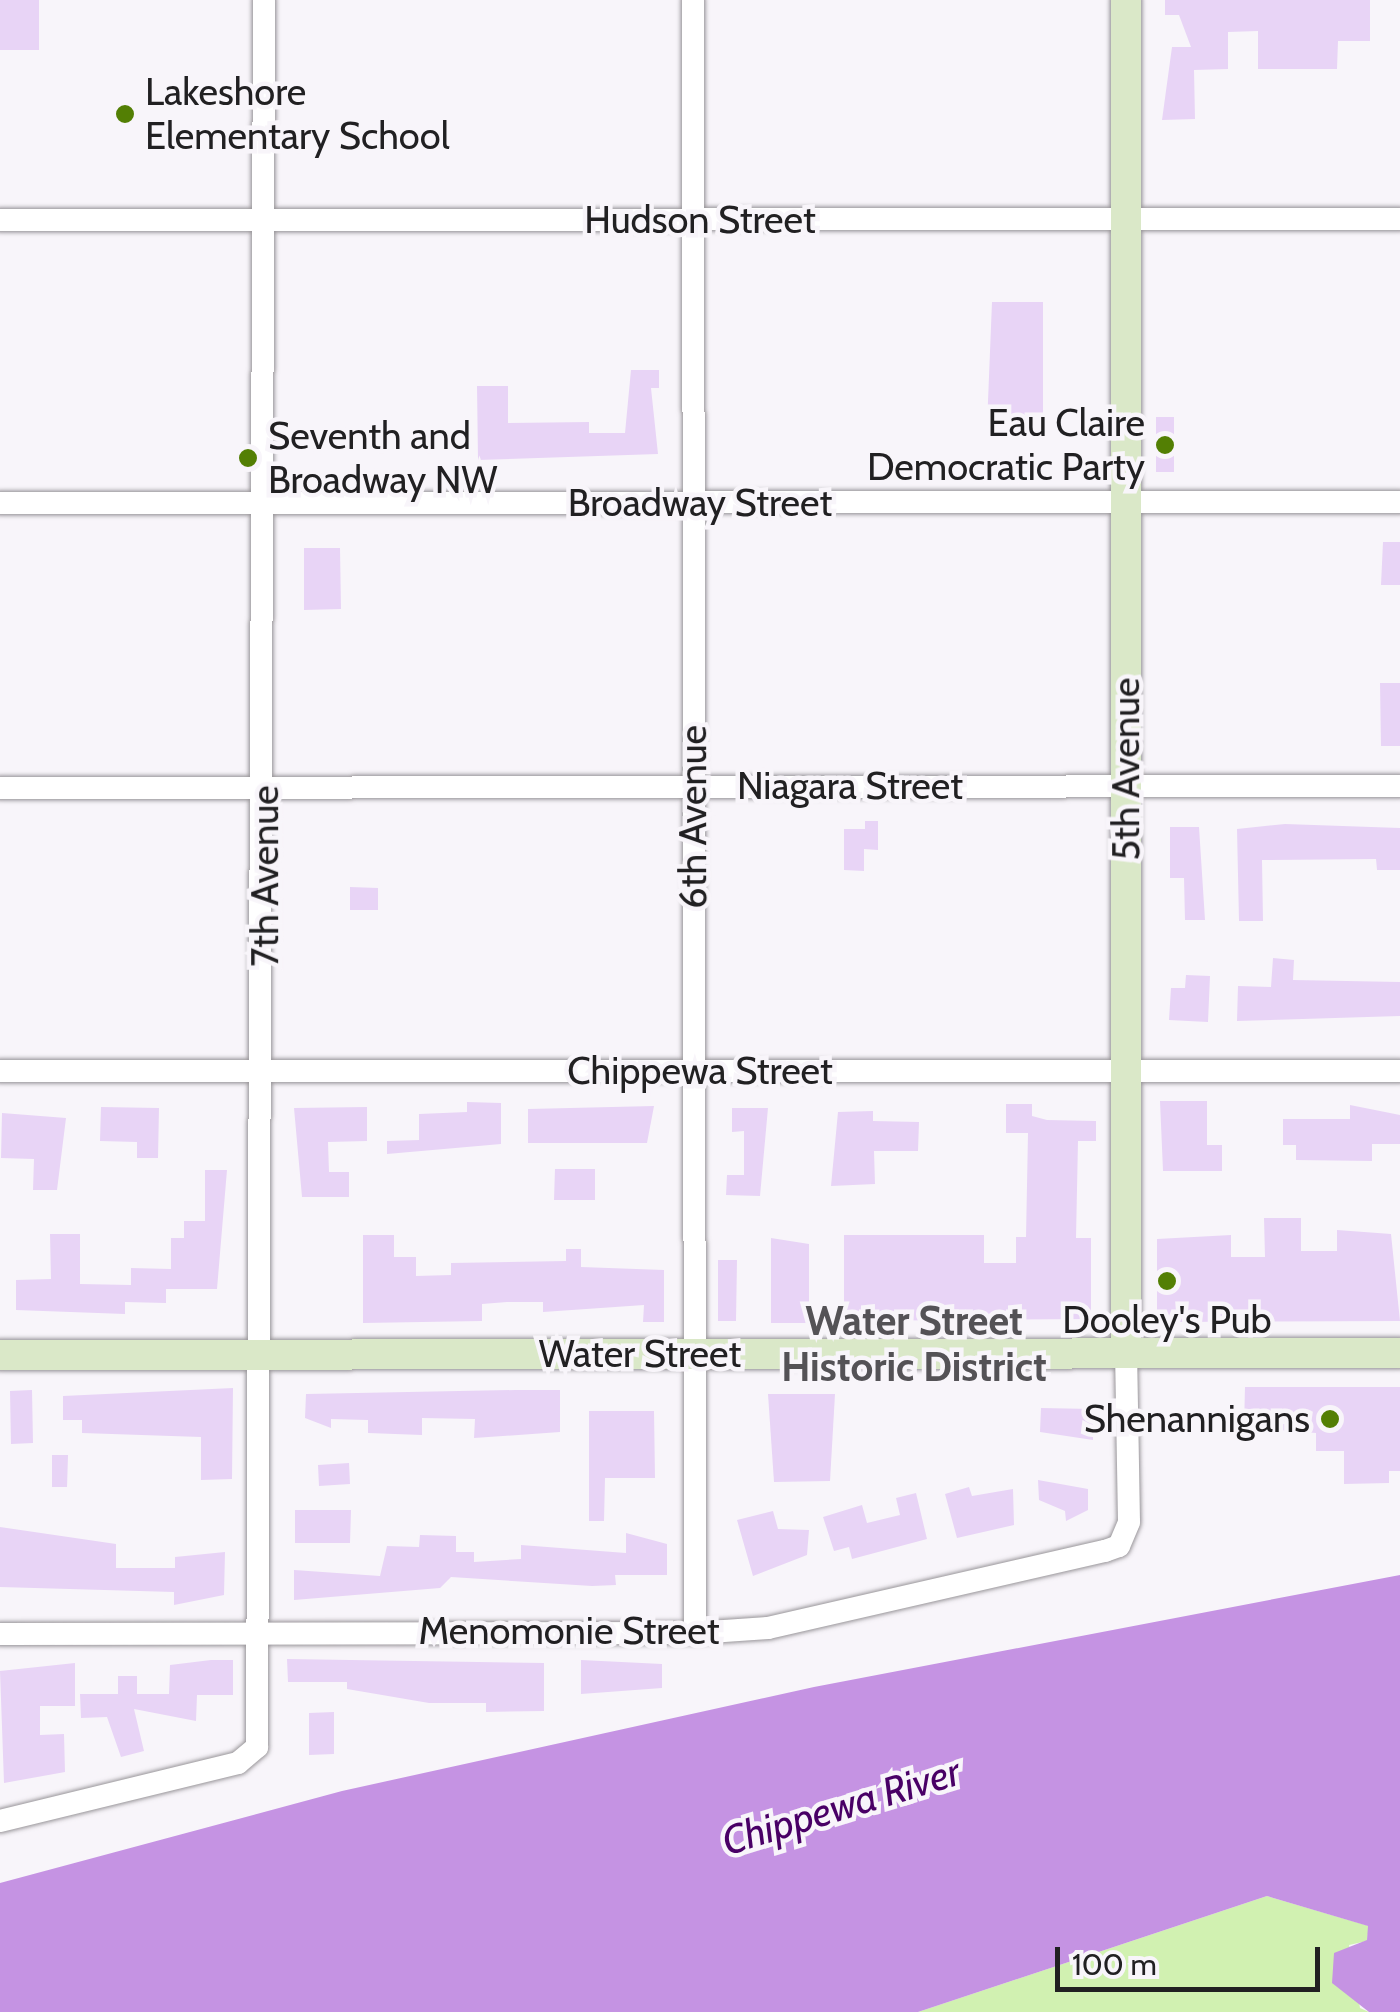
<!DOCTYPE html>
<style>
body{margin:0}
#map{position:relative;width:1400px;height:2012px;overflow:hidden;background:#f8f5fa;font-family:Cabin,sans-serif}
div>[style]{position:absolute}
.green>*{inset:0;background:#d1f1b1}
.water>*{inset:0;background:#c593e3}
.building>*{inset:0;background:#e8d4f6}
.roads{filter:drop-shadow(0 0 2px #99969a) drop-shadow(0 0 2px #99969a)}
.minor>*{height:22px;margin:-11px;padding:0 11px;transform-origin:11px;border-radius:11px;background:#fff}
.secondary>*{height:30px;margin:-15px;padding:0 15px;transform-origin:15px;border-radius:15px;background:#dae8c8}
.dots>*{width:28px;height:28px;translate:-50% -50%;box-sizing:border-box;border:5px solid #f8f5fa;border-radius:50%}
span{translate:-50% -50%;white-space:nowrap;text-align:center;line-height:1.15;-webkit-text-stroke:9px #f8f5fa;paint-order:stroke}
.poi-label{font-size:38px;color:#212022}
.left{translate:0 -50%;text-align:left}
.right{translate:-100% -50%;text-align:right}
.street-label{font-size:38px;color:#212022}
.neighbourhood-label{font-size:40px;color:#545256;font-weight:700}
.water-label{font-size:40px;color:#490066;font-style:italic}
.scale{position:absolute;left:1055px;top:1947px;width:265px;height:45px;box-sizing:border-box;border:5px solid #212022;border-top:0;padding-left:12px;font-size:30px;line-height:35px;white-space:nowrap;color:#212022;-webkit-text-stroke:8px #f8f5fa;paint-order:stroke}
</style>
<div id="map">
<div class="green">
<i style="clip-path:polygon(1267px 1896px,1369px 1926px,1367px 1941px,1349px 1945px,1360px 2008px,1369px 2012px,918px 2012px)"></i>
</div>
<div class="water">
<i style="clip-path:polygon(1400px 1575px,1400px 2012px,1369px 2012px,1332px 1983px,1334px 1953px,1367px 1940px,1368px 1926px,1267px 1896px,918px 2012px,0 2012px,0 1883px,342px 1791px,814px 1687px)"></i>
</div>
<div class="building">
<i style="clip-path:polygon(0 0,39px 0,39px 50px,0 50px)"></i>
<i style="clip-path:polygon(1165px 0,1370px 0,1370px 41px,1338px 41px,1337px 69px,1258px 69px,1258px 31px,1228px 32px,1228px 69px,1194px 70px,1195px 119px,1162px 120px,1172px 47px,1191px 47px,1179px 15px,1165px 15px)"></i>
<i style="clip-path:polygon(992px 302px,1043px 302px,1043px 426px,987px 426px)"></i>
<i style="clip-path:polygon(631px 370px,659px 370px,659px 388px,651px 388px,658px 454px,478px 460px,477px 386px,508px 386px,508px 423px,589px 422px,589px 433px,625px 433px)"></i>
<i style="clip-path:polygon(1156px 417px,1174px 417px,1174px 472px,1156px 472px)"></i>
<i style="clip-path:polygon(1383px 542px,1400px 542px,1400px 585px,1381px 585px)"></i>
<i style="clip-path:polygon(304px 548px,340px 548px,341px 609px,304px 610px)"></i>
<i style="clip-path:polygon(1380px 683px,1400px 683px,1400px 746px,1381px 746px)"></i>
<i style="clip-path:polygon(865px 821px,878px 821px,878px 850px,864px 849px,864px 871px,844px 870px,844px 829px,865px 829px)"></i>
<i style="clip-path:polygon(1285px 824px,1400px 828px,1400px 870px,1377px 870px,1376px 859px,1262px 860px,1263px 921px,1239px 921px,1237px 829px)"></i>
<i style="clip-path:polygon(1170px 827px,1199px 827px,1205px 920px,1185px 920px,1184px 878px,1170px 878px)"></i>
<i style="clip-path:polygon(350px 887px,378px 888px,378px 910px,350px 910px)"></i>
<i style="clip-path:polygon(1273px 958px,1294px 960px,1293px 980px,1400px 982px,1400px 1016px,1237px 1021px,1238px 986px,1271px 987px)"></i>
<i style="clip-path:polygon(1186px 975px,1210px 976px,1208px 1022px,1169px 1020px,1171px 988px,1185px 988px)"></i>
<i style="clip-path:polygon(1160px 1101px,1207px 1101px,1207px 1145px,1222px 1145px,1222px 1171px,1163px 1171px)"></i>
<i style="clip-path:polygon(467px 1102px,501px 1103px,501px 1144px,387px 1154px,387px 1141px,419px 1140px,419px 1114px,467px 1112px)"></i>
<i style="clip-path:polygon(1006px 1104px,1032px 1104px,1032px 1116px,1047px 1120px,1096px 1121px,1096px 1141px,1078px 1141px,1076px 1238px,1091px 1238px,1091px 1319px,844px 1321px,844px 1235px,984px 1235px,984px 1263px,1016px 1263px,1016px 1237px,1026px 1237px,1028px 1133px,1006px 1133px)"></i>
<i style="clip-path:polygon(1350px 1105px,1400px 1115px,1400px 1144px,1372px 1144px,1372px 1161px,1296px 1160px,1296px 1145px,1283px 1145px,1283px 1119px,1350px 1119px)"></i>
<i style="clip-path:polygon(654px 1106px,647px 1143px,528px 1143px,528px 1109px)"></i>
<i style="clip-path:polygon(101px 1107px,159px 1108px,158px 1158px,137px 1158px,137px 1142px,100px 1141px)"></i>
<i style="clip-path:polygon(367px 1107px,367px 1141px,328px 1142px,329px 1172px,349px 1172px,349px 1197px,302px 1197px,294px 1108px)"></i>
<i style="clip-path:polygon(732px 1108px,768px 1108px,760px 1196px,726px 1195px,727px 1175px,744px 1175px,744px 1131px,732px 1132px)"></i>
<i style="clip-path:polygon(873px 1111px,873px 1121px,919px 1122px,918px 1151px,874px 1151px,875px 1184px,831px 1186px,838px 1112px)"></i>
<i style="clip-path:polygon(2px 1113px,66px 1118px,57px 1190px,33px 1190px,34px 1159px,1px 1158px)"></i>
<i style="clip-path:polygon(555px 1169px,595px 1169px,595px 1200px,554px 1200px)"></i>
<i style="clip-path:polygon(205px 1170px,227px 1170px,217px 1289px,166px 1289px,166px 1303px,125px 1302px,125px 1314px,16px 1310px,16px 1280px,51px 1279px,50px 1234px,80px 1234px,80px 1284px,131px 1285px,131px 1268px,171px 1269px,171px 1238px,184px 1238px,184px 1221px,205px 1221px)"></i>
<i style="clip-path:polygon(1264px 1218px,1301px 1218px,1301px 1251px,1337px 1251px,1337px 1230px,1391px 1234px,1400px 1321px,1157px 1322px,1157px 1239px,1231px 1235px,1231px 1257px,1265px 1257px)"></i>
<i style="clip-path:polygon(363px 1235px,394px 1235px,394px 1257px,416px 1257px,416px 1276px,451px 1275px,451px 1263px,566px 1261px,566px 1249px,581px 1249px,581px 1267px,664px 1270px,664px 1322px,643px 1322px,644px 1305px,543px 1312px,543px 1302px,507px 1302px,482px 1304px,482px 1321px,363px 1323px)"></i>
<i style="clip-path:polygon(771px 1238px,809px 1244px,809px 1323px,771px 1323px)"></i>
<i style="clip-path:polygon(718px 1260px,737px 1260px,736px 1321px,718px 1321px)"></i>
<i style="clip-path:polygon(1245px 1387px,1400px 1387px,1400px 1471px,1389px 1471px,1389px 1483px,1344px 1484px,1344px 1451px,1316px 1451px,1316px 1433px,1244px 1427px)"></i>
<i style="clip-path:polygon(233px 1388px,232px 1479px,201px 1480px,201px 1437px,82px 1433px,82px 1420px,63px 1420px,63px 1396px)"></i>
<i style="clip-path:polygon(32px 1390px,33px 1443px,11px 1444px,10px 1391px)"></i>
<i style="clip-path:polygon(515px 1390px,560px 1390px,560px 1432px,474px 1438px,475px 1419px,422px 1418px,422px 1435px,368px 1433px,368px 1420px,331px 1419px,331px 1428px,305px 1418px,306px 1394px)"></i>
<i style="clip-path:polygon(768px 1394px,835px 1394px,830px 1481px,774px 1482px)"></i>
<i style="clip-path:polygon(1041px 1408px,1093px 1409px,1093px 1440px,1040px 1432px)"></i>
<i style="clip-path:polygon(589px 1411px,654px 1411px,655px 1478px,605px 1478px,604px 1521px,589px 1521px)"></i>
<i style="clip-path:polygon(52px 1455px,68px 1455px,67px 1487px,52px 1487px)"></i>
<i style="clip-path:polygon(349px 1463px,350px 1484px,319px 1486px,318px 1465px)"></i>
<i style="clip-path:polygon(1038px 1480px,1088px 1489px,1088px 1510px,1066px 1521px,1065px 1511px,1039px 1500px)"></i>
<i style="clip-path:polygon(969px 1487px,972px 1496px,1013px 1489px,1014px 1525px,957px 1538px,945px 1494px)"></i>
<i style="clip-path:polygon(916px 1493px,927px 1539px,852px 1559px,849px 1547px,834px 1551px,823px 1517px,862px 1505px,867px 1523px,900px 1515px,896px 1498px)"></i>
<i style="clip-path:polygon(295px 1510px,351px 1510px,350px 1543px,295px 1543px)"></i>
<i style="clip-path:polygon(773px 1511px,778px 1529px,809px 1530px,807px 1555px,753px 1576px,737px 1520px)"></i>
<i style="clip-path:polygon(0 1527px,116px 1544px,116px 1568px,175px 1568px,175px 1557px,225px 1552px,224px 1595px,174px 1605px,174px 1592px,0 1587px)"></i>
<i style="clip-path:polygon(626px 1533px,667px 1544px,667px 1575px,615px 1575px,616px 1585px,592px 1586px,451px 1577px,440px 1588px,294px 1600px,294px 1570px,380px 1576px,387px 1546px,419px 1547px,420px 1535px,456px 1536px,456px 1552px,474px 1552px,474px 1562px,521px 1559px,521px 1545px,626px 1553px)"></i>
<i style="clip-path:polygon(287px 1659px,544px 1663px,544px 1711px,486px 1712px,486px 1703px,429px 1703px,347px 1689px,347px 1682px,288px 1682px)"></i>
<i style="clip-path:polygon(211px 1660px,233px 1660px,233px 1695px,197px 1695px,196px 1721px,134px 1709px,144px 1751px,121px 1757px,107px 1717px,81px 1718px,80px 1694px,118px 1694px,118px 1676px,137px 1676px,137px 1694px,169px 1694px,170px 1665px)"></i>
<i style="clip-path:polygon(581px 1660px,662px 1664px,662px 1688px,581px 1694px)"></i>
<i style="clip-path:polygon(75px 1663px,75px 1706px,40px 1706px,40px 1735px,64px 1734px,65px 1772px,4px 1783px,0 1671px)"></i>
<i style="clip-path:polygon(334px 1712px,334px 1754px,309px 1755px,309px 1713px)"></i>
</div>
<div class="roads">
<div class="minor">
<i style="left:693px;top:0;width:1633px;rotate:89.93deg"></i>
<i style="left:0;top:220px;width:1400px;rotate:-0.04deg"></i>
<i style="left:0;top:503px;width:1400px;rotate:-0.04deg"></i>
<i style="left:0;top:788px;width:1400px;rotate:-0.08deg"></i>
<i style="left:0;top:1071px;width:1400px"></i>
<i style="left:0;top:1634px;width:695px;rotate:-0.08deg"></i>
<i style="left:695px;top:1633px;width:73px;rotate:-3.9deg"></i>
<i style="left:768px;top:1628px;width:346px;rotate:-12.9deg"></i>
<i style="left:1105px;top:1551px;width:15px;rotate:-20deg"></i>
<i style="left:1119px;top:1546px;width:26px;rotate:-67deg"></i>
<i style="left:1129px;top:1522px;width:169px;rotate:-91deg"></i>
<i style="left:0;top:1821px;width:245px;rotate:-13.7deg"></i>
<i style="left:238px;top:1763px;width:25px;rotate:-40deg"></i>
<i style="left:257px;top:1747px;width:1747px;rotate:-89.77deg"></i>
</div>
<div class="secondary">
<i style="left:1126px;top:1353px;width:1353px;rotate:-90deg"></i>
<i style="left:0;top:1355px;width:1400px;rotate:-0.08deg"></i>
</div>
</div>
<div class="dots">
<i style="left:125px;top:114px;background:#537f04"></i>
<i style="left:1165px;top:445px;background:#537f04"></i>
<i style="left:248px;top:458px;background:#537f04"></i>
<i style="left:1167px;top:1281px;background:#537f04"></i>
<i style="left:1330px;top:1419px;background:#537f04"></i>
</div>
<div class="poi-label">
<span class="left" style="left:145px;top:114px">Lakeshore<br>Elementary School</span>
<span class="right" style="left:1145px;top:445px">Eau Claire<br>Democratic Party</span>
<span class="left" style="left:268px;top:458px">Seventh and<br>Broadway NW</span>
<span style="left:1167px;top:1320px">Dooley's Pub</span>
<span class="right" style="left:1310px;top:1419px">Shenannigans</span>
</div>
<div class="street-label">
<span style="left:700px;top:220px">Hudson Street</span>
<span style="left:700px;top:503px">Broadway Street</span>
<span style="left:1126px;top:769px;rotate:-90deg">5th Avenue</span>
<span style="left:850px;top:786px">Niagara Street</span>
<span style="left:693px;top:817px;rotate:-90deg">6th Avenue</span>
<span style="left:265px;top:876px;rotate:-90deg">7th Avenue</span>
<span style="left:700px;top:1071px">Chippewa Street</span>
<span style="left:640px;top:1354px">Water Street</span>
<span style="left:569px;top:1631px">Menomonie Street</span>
</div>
<div class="neighbourhood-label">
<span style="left:914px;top:1344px">Water Street<br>Historic District</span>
</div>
<div class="water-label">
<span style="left:841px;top:1806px;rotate:-17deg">Chippewa River</span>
</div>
<div class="scale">100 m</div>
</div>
